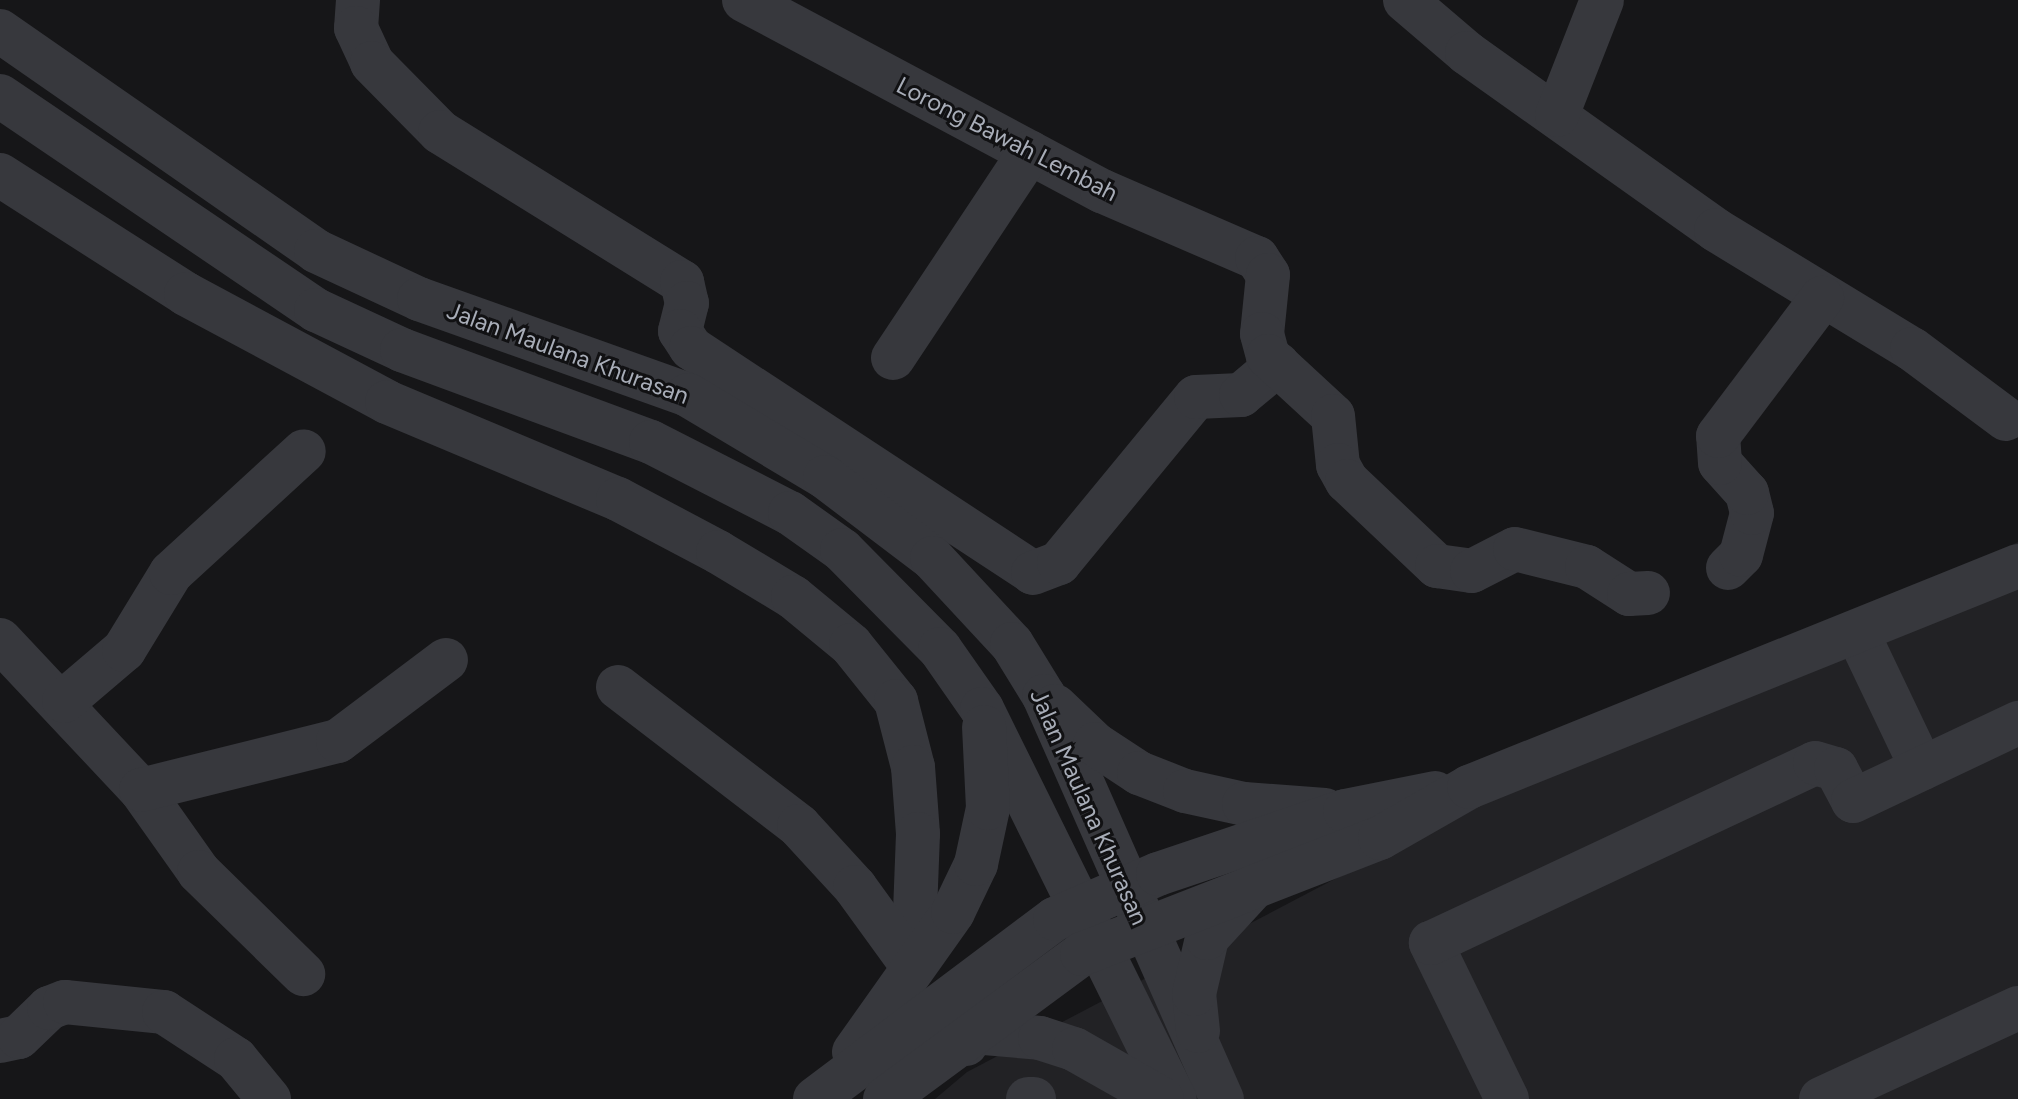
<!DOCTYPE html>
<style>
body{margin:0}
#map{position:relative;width:2018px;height:1099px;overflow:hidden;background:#161618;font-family:Figtree,sans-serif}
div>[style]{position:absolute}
.built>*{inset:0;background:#222225}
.minor>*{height:44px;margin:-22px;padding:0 22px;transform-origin:22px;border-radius:22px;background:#37383d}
span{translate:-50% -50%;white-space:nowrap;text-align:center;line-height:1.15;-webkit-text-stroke:6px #111113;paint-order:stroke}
.street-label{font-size:24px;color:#a8adb8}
</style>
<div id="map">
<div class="built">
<i style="clip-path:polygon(2018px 542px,2018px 1099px,935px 1099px,967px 1072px,1388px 851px)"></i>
</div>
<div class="minor">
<i style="left:358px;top:0;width:28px;rotate:94deg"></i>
<i style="left:356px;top:28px;width:38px;rotate:65deg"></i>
<i style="left:372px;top:63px;width:97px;rotate:45.4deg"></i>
<i style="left:440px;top:132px;width:285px;rotate:31.8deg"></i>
<i style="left:682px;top:282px;width:22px;rotate:77deg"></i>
<i style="left:687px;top:303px;width:29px;rotate:104deg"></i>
<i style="left:680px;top:331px;width:20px;rotate:57deg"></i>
<i style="left:691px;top:348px;width:409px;rotate:33.3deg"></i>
<i style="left:1033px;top:573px;width:28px;rotate:-21deg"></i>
<i style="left:1059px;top:563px;width:215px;rotate:-50.5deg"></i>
<i style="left:1196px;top:397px;width:45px;rotate:-2.5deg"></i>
<i style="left:1241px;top:395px;width:48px;rotate:-40deg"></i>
<i style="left:744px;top:0;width:406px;rotate:28.1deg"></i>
<i style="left:1102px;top:191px;width:169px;rotate:23.4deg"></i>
<i style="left:1257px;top:258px;width:20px;rotate:57deg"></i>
<i style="left:1268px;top:275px;width:59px;rotate:95.8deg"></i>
<i style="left:1262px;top:334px;width:23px;rotate:75deg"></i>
<i style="left:1268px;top:356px;width:88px;rotate:42.7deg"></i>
<i style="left:1333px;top:416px;width:49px;rotate:84.2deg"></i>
<i style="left:1338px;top:465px;width:18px;rotate:61deg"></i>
<i style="left:1347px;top:481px;width:124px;rotate:43.4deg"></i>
<i style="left:1437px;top:566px;width:35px;rotate:8deg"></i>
<i style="left:1472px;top:571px;width:48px;rotate:-27.1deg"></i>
<i style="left:1515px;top:549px;width:74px;rotate:14deg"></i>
<i style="left:1587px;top:567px;width:50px;rotate:32.7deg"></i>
<i style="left:1629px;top:594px;width:19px;rotate:-3deg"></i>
<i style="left:1405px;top:0;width:82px;rotate:40.5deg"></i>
<i style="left:1467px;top:53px;width:305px;rotate:35.4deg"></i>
<i style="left:1716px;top:230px;width:229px;rotate:31.3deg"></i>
<i style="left:1912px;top:349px;width:117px;rotate:36.7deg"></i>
<i style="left:0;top:31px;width:385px;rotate:34.8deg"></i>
<i style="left:316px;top:251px;width:114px;rotate:25deg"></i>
<i style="left:419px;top:299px;width:286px;rotate:19.6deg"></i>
<i style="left:688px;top:395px;width:160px;rotate:30.9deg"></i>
<i style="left:825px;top:477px;width:134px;rotate:37.1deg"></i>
<i style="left:932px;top:558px;width:117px;rotate:47.1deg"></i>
<i style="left:1012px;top:644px;width:61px;rotate:58.4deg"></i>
<i style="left:1044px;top:696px;width:441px;rotate:66.2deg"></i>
<i style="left:0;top:96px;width:382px;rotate:34.1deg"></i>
<i style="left:316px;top:310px;width:95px;rotate:24.9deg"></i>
<i style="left:402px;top:350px;width:265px;rotate:20.3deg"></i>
<i style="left:651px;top:442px;width:156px;rotate:27.1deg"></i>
<i style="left:790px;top:513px;width:64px;rotate:35.4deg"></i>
<i style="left:842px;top:550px;width:139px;rotate:45.3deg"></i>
<i style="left:940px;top:649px;width:73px;rotate:55deg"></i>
<i style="left:982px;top:709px;width:435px;rotate:63.7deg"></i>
<i style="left:1557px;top:115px;width:123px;rotate:-68.6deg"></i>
<i style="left:0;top:175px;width:221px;rotate:32.6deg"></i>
<i style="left:186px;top:294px;width:228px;rotate:28.2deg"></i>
<i style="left:387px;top:402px;width:251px;rotate:22.8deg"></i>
<i style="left:618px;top:499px;width:113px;rotate:27.9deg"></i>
<i style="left:718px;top:552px;width:87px;rotate:31deg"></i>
<i style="left:793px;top:597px;width:75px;rotate:39.6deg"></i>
<i style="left:851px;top:645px;width:72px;rotate:51.2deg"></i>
<i style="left:896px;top:701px;width:68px;rotate:75.6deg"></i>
<i style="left:913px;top:767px;width:67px;rotate:85.7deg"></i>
<i style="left:918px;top:834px;width:133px;rotate:92.2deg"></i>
<i style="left:893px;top:358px;width:247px;rotate:-56.4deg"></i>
<i style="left:1728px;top:568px;width:18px;rotate:-45deg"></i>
<i style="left:1741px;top:555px;width:43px;rotate:-75.3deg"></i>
<i style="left:1752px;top:513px;width:21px;rotate:-104deg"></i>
<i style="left:1747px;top:493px;width:40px;rotate:-132deg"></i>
<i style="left:1720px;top:463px;width:27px;rotate:-94deg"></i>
<i style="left:1718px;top:436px;width:173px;rotate:-53deg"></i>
<i style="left:1857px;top:632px;width:151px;rotate:64.5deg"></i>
<i style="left:0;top:640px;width:206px;rotate:46.8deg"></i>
<i style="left:141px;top:790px;width:100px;rotate:54.7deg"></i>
<i style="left:199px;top:872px;width:146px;rotate:44.4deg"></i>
<i style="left:618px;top:687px;width:228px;rotate:37.5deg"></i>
<i style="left:799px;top:826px;width:83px;rotate:47.4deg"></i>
<i style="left:855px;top:887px;width:99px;rotate:54.1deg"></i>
<i style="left:64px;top:701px;width:79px;rotate:-40.4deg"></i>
<i style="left:124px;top:650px;width:90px;rotate:-58.6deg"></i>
<i style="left:171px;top:573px;width:180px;rotate:-42.5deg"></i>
<i style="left:1055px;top:706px;width:55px;rotate:43.5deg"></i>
<i style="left:1095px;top:744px;width:53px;rotate:33.4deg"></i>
<i style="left:1139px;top:773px;width:49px;rotate:21.4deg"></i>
<i style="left:1185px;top:791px;width:60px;rotate:12.4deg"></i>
<i style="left:1244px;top:804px;width:81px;rotate:4.2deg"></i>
<i style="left:141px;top:790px;width:203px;rotate:-14deg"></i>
<i style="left:338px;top:741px;width:135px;rotate:-36.9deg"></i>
<i style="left:1198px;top:1031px;width:37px;rotate:-96deg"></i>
<i style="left:1194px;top:994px;width:57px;rotate:-76.9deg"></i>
<i style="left:1207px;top:938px;width:64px;rotate:-47.5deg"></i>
<i style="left:0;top:1041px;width:19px;rotate:-12deg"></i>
<i style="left:19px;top:1037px;width:42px;rotate:-44deg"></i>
<i style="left:49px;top:1008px;width:17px;rotate:-21deg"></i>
<i style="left:65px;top:1002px;width:100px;rotate:5.8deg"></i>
<i style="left:164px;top:1012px;width:86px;rotate:33.1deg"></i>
<i style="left:236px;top:1059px;width:52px;rotate:50.5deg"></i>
<i style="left:966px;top:1044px;width:14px;rotate:-60deg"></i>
<i style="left:973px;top:1032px;width:67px;rotate:5.1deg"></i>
<i style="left:1040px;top:1038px;width:36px;rotate:18deg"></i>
<i style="left:1074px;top:1049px;width:101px;rotate:29.6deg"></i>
<i style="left:854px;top:1052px;width:171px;rotate:-54.7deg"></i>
<i style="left:953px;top:912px;width:53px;rotate:-64.4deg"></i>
<i style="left:976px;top:864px;width:57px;rotate:-77.9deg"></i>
<i style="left:988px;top:808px;width:81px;rotate:-92.8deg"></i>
<i style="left:815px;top:1099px;width:300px;rotate:-36.9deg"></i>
<i style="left:1055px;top:919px;width:112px;rotate:-23.6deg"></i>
<i style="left:1158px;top:874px;width:197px;rotate:-18.6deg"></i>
<i style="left:1345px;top:811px;width:92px;rotate:-11.3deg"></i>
<i style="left:885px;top:1099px;width:245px;rotate:-36.4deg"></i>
<i style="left:1082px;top:954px;width:320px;rotate:-21.3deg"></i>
<i style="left:1380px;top:838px;width:103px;rotate:-29.8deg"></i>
<i style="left:1469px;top:787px;width:592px;rotate:-21.93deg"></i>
<i style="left:1028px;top:1099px;width:6px"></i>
<i style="left:1507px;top:1099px;width:174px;rotate:-116deg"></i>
<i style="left:1431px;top:943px;width:424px;rotate:-25.1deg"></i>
<i style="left:1815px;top:763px;width:22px;rotate:16deg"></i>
<i style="left:1836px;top:769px;width:36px;rotate:62deg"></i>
<i style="left:1853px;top:801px;width:183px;rotate:-25.3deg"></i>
<i style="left:1821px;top:1099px;width:217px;rotate:-24.8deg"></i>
</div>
<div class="street-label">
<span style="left:1007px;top:139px;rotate:27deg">Lorong Bawah Lembah</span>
<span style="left:568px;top:353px;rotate:20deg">Jalan Maulana Khurasan</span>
<span style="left:1089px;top:807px;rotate:66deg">Jalan Maulana Khurasan</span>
</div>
</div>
